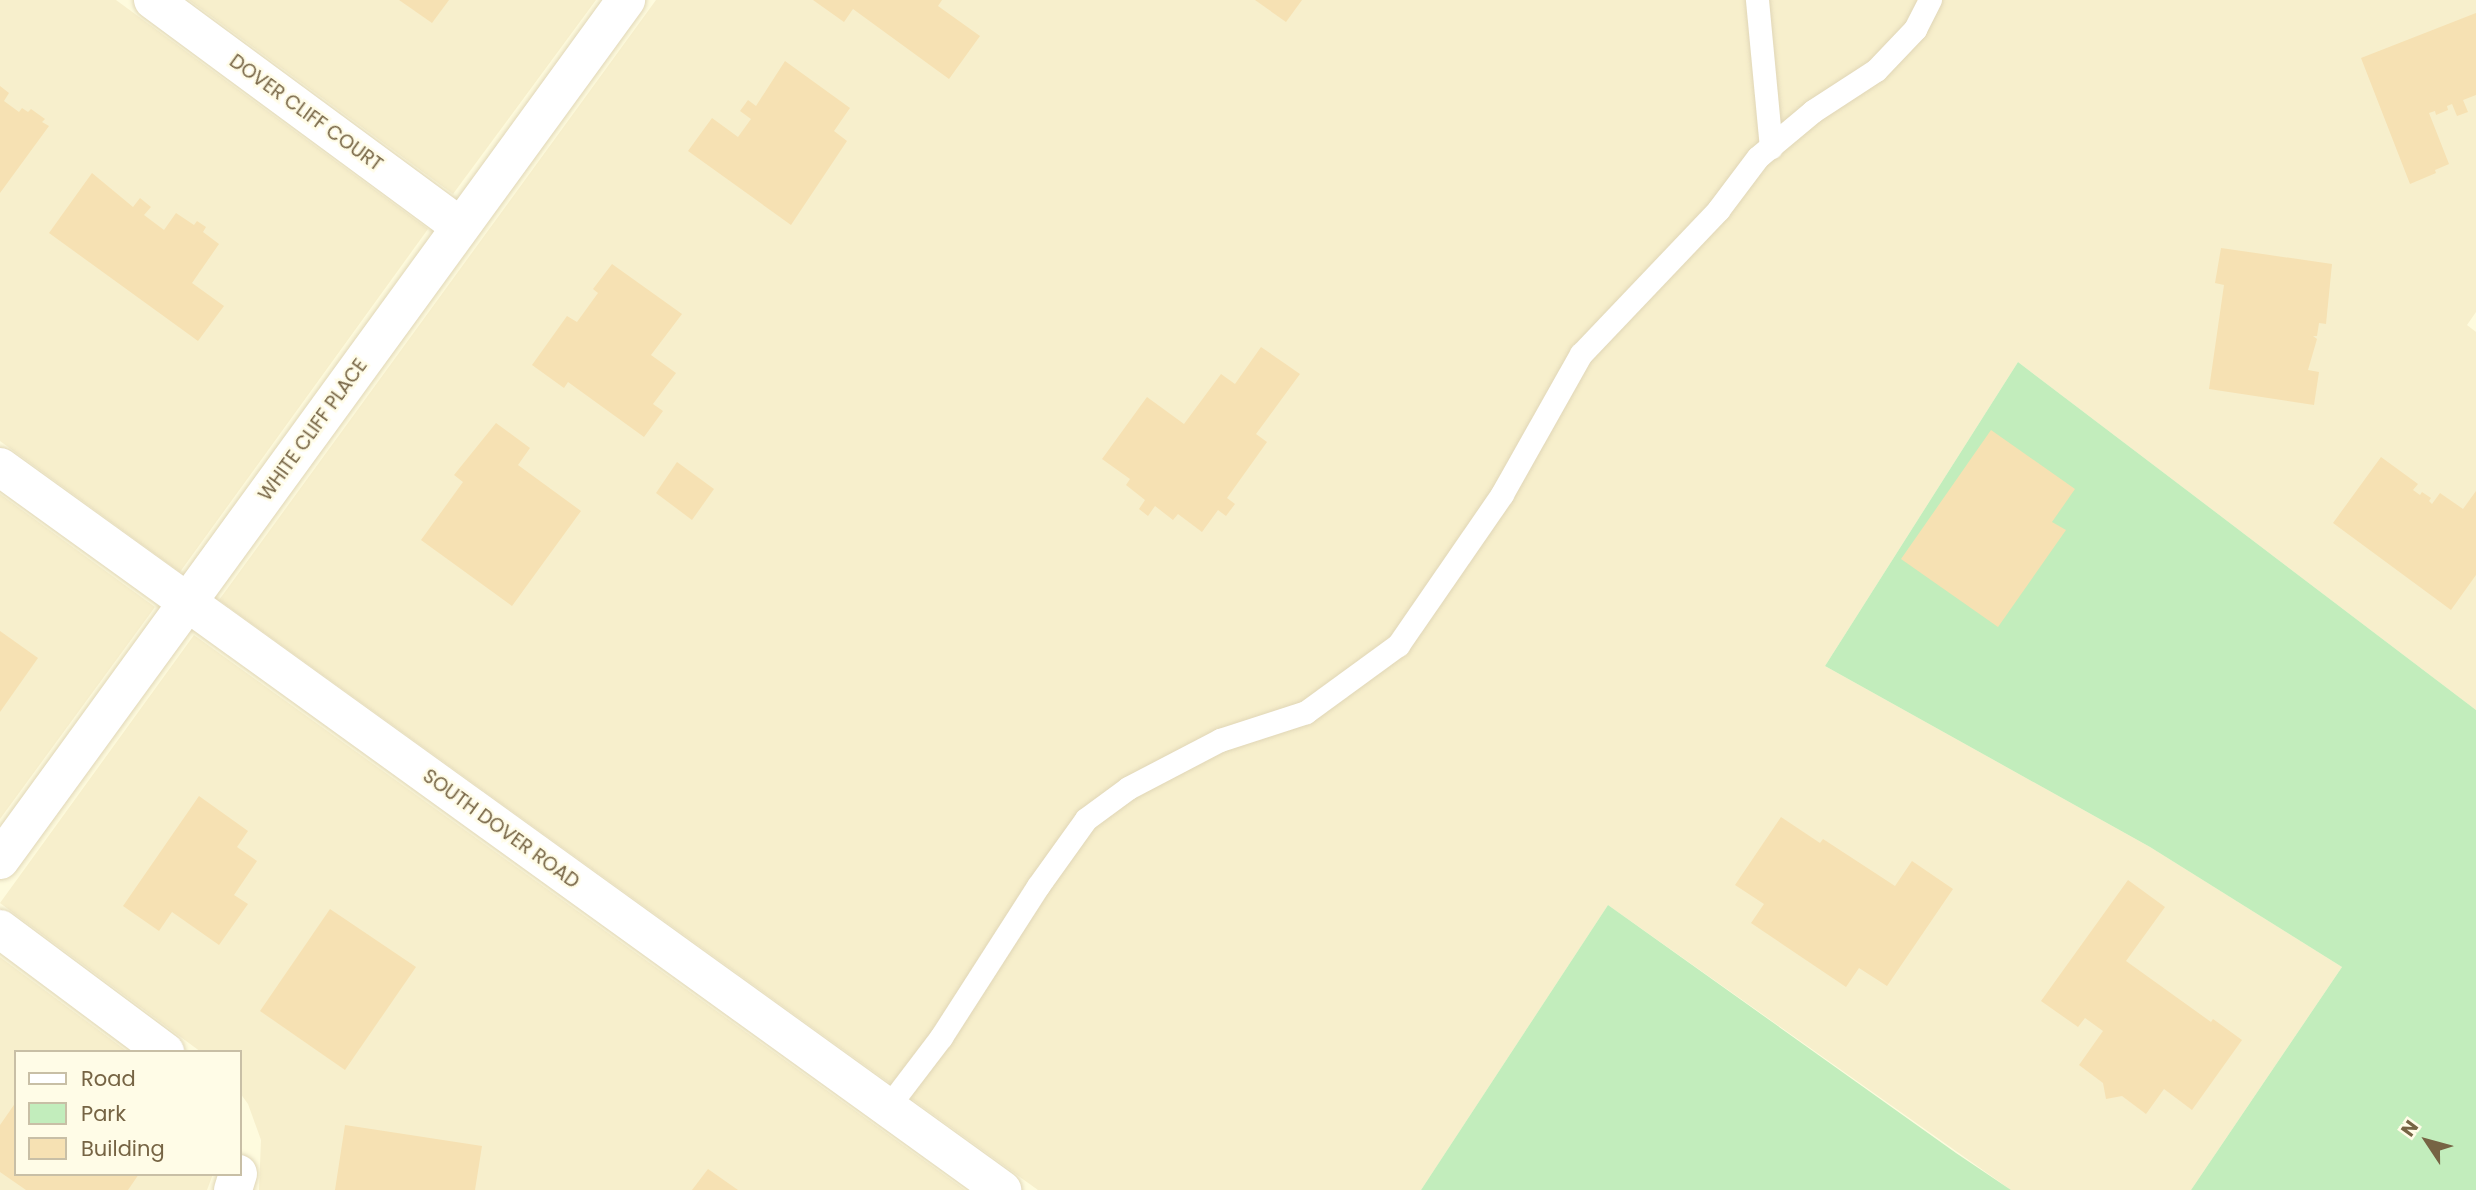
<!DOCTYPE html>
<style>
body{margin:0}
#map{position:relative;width:2476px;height:1190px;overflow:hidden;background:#fefbde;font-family:Poppins,sans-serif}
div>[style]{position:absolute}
.residential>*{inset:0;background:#f7efcc}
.green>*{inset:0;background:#c2edbc}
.building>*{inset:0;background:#f6e1b3}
.roads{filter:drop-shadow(0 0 2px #e0d6b7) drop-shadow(0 0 2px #e0d6b7)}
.service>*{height:23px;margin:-11.5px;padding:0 11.5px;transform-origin:11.5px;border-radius:11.5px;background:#fff}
.minor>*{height:38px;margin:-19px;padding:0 19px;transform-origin:19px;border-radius:19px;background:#fff}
.tertiary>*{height:38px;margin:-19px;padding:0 19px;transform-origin:19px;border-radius:19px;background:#fff}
span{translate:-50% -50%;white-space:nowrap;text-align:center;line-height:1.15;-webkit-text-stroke:5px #fffce7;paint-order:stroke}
.street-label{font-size:19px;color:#766444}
.legend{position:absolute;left:14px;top:1050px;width:228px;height:126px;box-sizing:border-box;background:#fffce7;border:2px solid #c8bfa6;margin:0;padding:9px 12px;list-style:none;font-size:21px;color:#766444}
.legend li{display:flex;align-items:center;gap:14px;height:35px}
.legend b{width:35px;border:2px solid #c8bfa6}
.north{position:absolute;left:2392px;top:1106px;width:70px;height:70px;-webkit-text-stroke:5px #fffce7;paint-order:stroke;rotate:306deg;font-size:19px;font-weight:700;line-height:28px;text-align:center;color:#766444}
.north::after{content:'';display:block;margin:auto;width:24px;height:32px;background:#766444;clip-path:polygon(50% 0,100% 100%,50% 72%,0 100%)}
</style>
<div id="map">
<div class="residential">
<i style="clip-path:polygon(0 0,116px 0,428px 229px,180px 572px,0 441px)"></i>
<i style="clip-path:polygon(189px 0,596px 0,453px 194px)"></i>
<i style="clip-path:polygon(656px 0,2476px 0,2476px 312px,2467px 325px,2476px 332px,2476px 710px,2018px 362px,1825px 666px,2150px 847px,2342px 967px,2191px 1190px,2011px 1190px,1608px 905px,1421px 1190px,1038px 1190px,219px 600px)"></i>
<i style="clip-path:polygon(0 494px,155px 607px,0 819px)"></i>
<i style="clip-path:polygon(194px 635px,965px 1190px,259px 1190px,261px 1140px,248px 1104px,240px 1093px,240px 1052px,201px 1052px,0 903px)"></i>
<i style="clip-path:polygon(0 957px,128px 1052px,16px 1052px,16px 1174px,213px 1174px,207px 1190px,0 1190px)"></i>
</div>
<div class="green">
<i style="clip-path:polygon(2018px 362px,2476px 710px,2476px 1190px,2191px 1190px,2342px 967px,2150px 847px,1825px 666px)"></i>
<i style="clip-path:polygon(1608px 905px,1956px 1153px,2011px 1190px,1421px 1190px)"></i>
</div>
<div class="building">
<i style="clip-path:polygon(399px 0,449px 0,432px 23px)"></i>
<i style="clip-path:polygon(813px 0,942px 0,938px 6px,980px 36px,949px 79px,853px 9px,844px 22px)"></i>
<i style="clip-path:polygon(1255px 0,1302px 0,1286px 22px)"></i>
<i style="clip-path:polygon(2476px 13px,2476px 95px,2463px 100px,2468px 112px,2457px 116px,2452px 104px,2447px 106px,2448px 110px,2436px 115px,2435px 111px,2429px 113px,2449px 164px,2435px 170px,2436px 173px,2410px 184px,2361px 58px)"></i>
<i style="clip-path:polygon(785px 61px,850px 108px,834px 131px,847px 141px,791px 225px,688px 151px,712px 118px,738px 137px,751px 119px,740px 111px,748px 100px,756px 106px)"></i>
<i style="clip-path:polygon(0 86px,9px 93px,4px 101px,19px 112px,22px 108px,28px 112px,31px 109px,45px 119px,42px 122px,49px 126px,0 193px)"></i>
<i style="clip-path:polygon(92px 173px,133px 207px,140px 198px,151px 207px,144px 215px,164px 230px,176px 213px,194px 225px,197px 221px,206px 227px,203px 232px,219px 244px,192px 283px,224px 306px,198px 341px,49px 233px)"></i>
<i style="clip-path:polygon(2221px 248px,2332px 264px,2326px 324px,2319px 323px,2317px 336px,2313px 336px,2317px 339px,2308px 370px,2319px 372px,2314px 405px,2209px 389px,2224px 285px,2215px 283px)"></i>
<i style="clip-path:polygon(612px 264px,682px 314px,651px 355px,676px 373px,653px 404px,663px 411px,644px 437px,568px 382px,564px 388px,532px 365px,567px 316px,577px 322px,598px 293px,593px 289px)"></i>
<i style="clip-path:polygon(1261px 347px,1300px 374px,1256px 434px,1267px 442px,1227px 498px,1235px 504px,1226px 516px,1218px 510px,1202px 532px,1178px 514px,1173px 520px,1155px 506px,1148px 516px,1139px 509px,1145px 500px,1126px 485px,1130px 479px,1102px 459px,1147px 397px,1184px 424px,1221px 374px,1235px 384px)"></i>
<i style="clip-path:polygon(496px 423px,530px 448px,518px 465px,581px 511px,512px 606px,421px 540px,463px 482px,454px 475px)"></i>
<i style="clip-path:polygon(1991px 430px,2075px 489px,2052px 522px,2066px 530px,1998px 627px,1901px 559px)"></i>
<i style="clip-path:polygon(2381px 457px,2418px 484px,2413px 490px,2420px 495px,2422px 492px,2431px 498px,2429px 501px,2432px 504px,2440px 493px,2463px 509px,2476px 491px,2476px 575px,2451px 610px,2333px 523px)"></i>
<i style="clip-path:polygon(677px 462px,714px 489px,692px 520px,656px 493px)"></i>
<i style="clip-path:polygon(0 631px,38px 658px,0 712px)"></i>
<i style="clip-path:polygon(199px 796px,248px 831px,237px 847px,257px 861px,234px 895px,248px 904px,219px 945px,172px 912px,159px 931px,123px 906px)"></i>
<i style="clip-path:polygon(1781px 817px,1820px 843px,1823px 839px,1895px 886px,1912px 861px,1953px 889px,1887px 986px,1859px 968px,1846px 987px,1751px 923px,1764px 904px,1735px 885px)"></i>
<i style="clip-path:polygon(2128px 880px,2165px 907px,2126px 961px,2211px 1022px,2213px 1019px,2242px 1040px,2192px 1110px,2164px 1089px,2146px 1114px,2122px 1096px,2106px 1099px,2103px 1083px,2079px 1065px,2103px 1031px,2085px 1018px,2078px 1027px,2041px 1001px)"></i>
<i style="clip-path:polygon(330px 909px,416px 967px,345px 1070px,260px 1011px)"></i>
<i style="clip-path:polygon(16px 1102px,16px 1174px,139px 1174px,128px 1190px,26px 1190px,0 1172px,0 1125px)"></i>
<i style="clip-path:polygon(345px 1125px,482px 1146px,475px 1190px,335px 1190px)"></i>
<i style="clip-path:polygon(708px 1169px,738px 1190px,692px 1190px)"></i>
</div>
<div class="roads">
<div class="service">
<i style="left:1757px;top:0;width:148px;rotate:84.6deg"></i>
<i style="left:887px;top:1108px;width:89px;rotate:-52.7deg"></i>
<i style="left:941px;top:1037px;width:179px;rotate:-57.3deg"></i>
<i style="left:1038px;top:886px;width:82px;rotate:-54.4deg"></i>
<i style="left:1086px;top:819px;width:52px;rotate:-36.4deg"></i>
<i style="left:1128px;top:788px;width:104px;rotate:-27.6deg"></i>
<i style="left:1220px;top:740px;width:90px;rotate:-18deg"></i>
<i style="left:1306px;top:712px;width:114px;rotate:-36.1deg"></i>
<i style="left:1398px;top:645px;width:183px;rotate:-55.4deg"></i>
<i style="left:1502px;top:494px;width:161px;rotate:-60.6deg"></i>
<i style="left:1581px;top:354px;width:199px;rotate:-46.4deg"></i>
<i style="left:1718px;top:210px;width:66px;rotate:-53deg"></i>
<i style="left:1758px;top:157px;width:72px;rotate:-39.9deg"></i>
<i style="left:1813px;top:111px;width:75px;rotate:-33.1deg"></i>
<i style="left:1876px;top:70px;width:57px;rotate:-46.4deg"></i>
<i style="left:1915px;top:29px;width:33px;rotate:-63deg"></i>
</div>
<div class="minor">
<i style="left:153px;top:0;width:381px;rotate:36.4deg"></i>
<i style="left:0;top:860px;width:1064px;rotate:-53.95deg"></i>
<i style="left:0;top:929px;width:206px;rotate:36.7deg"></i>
<i style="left:233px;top:1190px;width:17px;rotate:-73deg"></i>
</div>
<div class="tertiary">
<i style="left:0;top:467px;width:1236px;rotate:35.81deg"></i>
</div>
</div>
<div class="street-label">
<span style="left:306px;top:113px;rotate:36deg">DOVER CLIFF COURT</span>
<span style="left:313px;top:430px;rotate:-54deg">WHITE CLIFF PLACE</span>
<span style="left:501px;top:829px;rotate:36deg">SOUTH DOVER ROAD</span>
</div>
<ul class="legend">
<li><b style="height:9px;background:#fff"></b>Road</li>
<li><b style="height:19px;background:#c2edbc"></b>Park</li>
<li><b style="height:19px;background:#f6e1b3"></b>Building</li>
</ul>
<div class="north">N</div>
</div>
